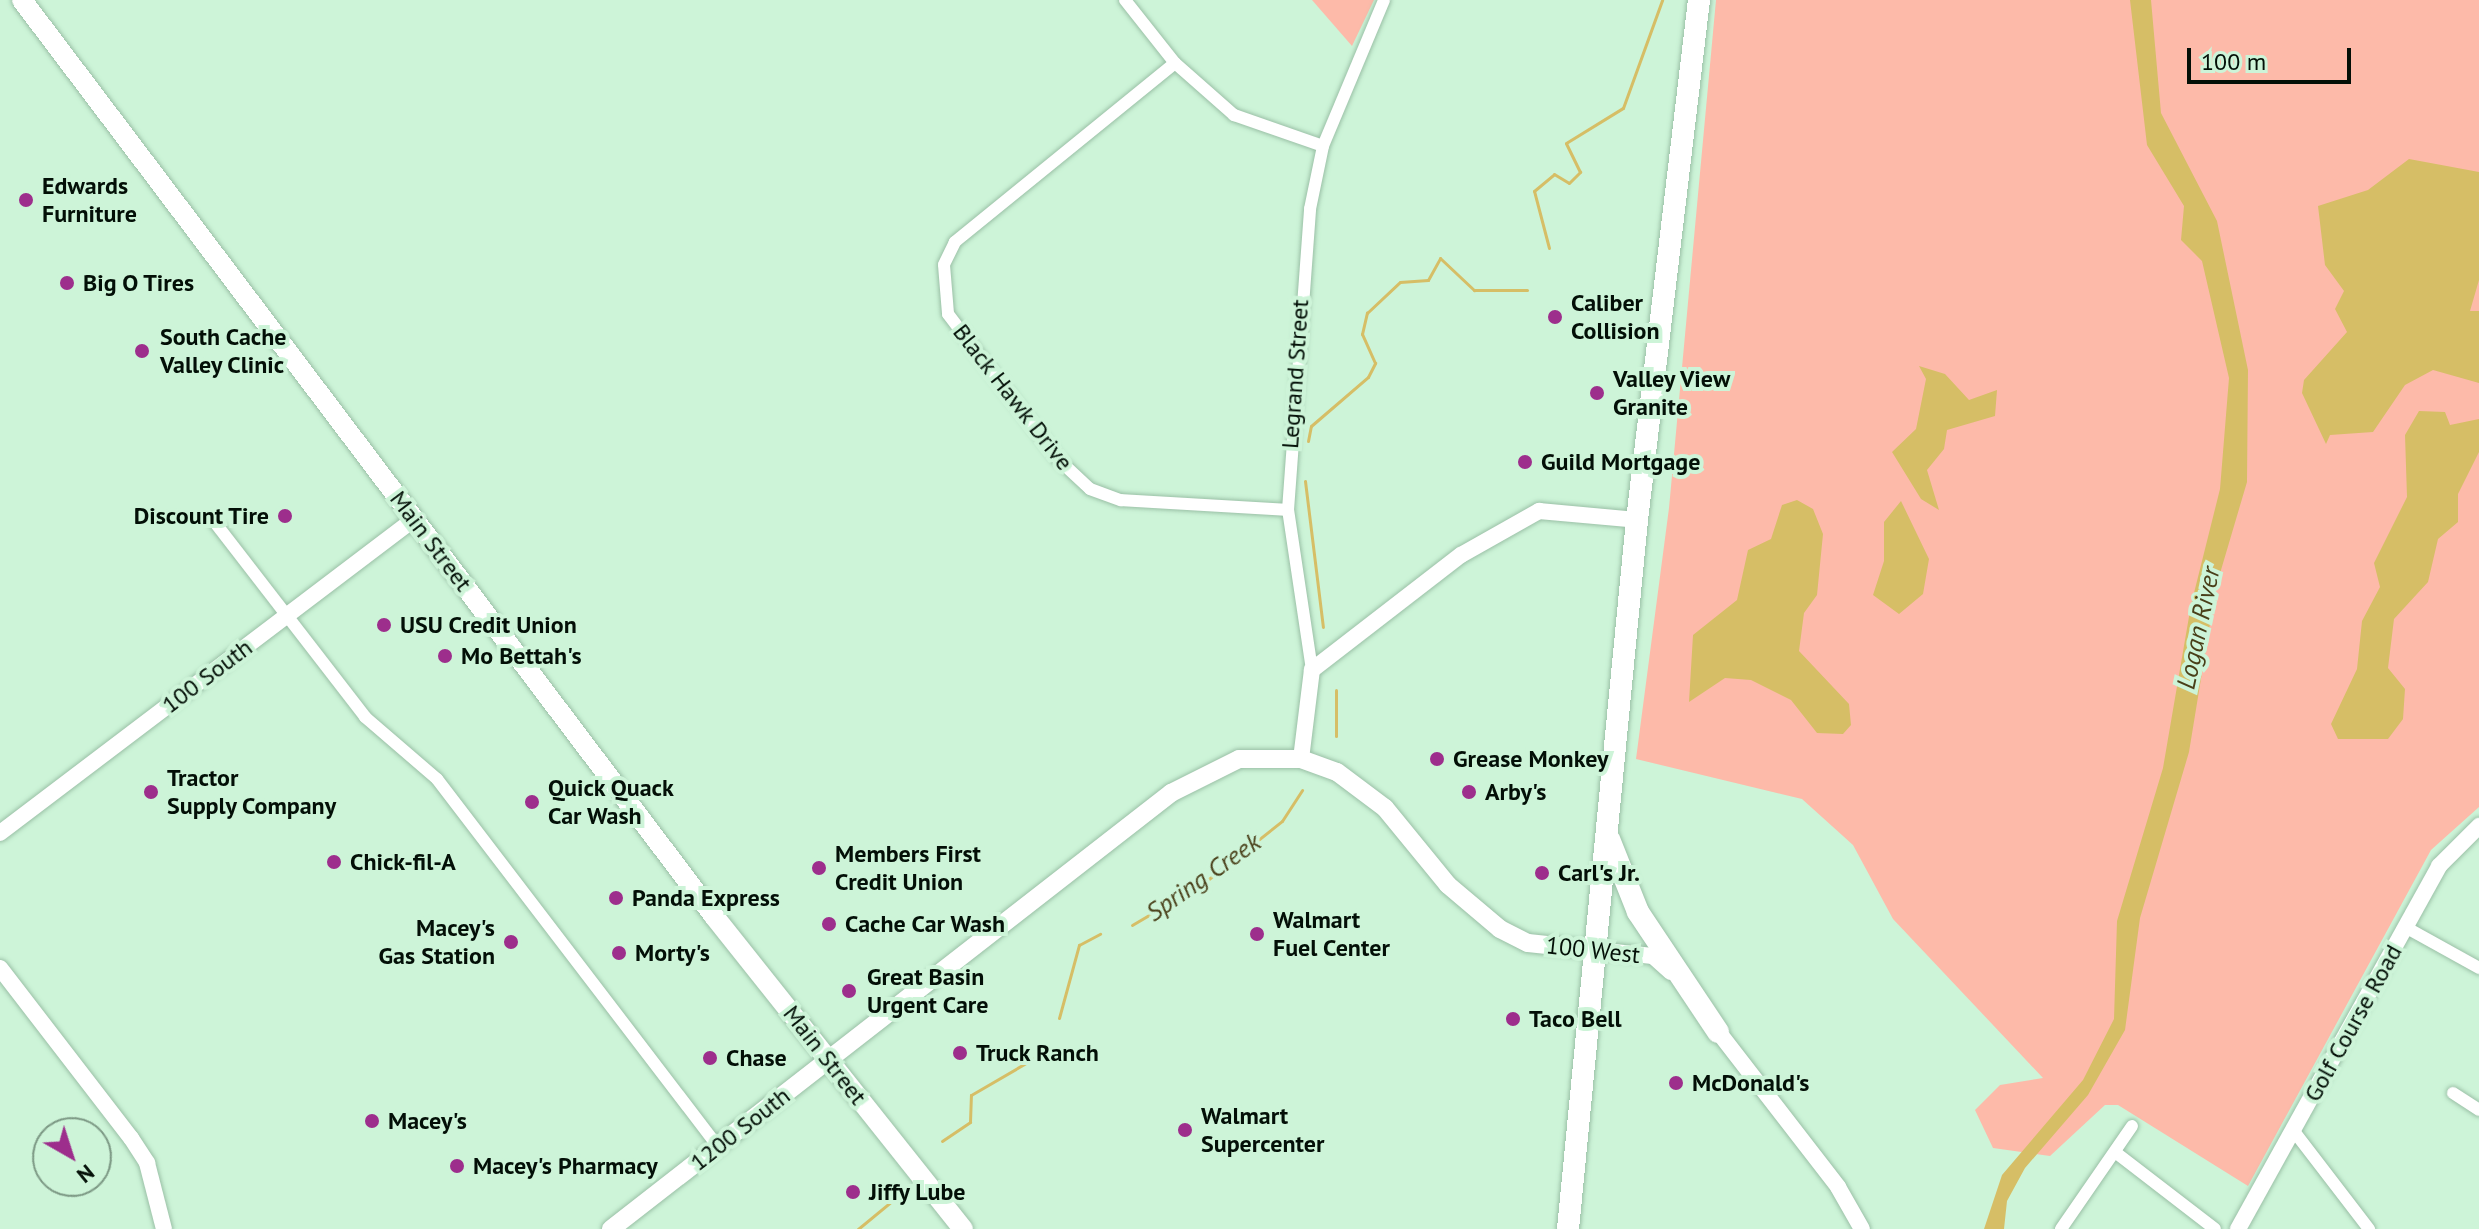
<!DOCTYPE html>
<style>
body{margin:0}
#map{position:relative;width:2479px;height:1229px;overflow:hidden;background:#cdf4d8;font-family:"PT Sans",sans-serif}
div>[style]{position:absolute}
.green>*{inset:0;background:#fdbaa9}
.water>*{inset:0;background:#d6be66}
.stream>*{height:3px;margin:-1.5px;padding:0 1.5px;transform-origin:1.5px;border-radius:1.5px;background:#d6be66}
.roads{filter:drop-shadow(0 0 2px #9ac0a6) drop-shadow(0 0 2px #9ac0a6)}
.minor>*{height:12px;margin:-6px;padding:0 6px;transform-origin:6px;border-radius:6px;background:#fff}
.tertiary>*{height:16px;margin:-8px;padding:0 8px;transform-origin:8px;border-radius:8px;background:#fff}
.secondary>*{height:18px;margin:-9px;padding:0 9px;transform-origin:9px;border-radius:9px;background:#fff}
.primary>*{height:20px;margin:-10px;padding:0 10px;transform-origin:10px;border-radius:10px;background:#fff}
.trunk>*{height:22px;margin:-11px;padding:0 11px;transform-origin:11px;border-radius:11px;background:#fff}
.dots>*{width:22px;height:22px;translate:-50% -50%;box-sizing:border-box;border:4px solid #cdf4d8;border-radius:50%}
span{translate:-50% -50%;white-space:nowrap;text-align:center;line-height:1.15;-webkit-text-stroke:8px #cdf4d8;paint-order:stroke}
.poi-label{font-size:24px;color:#030f07;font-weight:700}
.left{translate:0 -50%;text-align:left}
.right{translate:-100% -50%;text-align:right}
.street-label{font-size:24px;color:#030f07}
.water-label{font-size:26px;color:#493f19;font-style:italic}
.north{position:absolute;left:32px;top:1117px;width:80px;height:80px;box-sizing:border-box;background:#cdf4d8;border:2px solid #7c9884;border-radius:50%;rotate:141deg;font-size:22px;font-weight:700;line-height:32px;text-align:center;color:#030f07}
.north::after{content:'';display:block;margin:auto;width:28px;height:36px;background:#9d2e8c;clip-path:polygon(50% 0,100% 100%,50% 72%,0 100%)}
.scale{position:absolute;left:2187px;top:48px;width:164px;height:36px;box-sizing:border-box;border:4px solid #030f07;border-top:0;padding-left:10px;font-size:24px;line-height:28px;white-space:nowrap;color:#030f07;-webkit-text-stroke:6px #cdf4d8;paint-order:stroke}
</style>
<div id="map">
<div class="green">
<i style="clip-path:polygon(1312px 0,1374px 0,1352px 46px)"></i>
<i style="clip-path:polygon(1716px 0,2479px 0,2479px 807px,2431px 850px,2248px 1186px,2118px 1105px,2105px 1105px,2050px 1156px,1993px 1148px,1975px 1110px,2000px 1085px,2043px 1078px,1893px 919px,1853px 845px,1802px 799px,1636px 759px,1669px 508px)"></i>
</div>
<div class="water">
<i style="clip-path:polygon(2130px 0,2151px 0,2161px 113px,2217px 221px,2248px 370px,2247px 482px,2216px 587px,2189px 752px,2140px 918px,2125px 1030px,2088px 1095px,2025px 1168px,2007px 1201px,2004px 1229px,1984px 1229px,2002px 1175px,2083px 1080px,2114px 1019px,2117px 921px,2163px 768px,2191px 605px,2220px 489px,2229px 378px,2202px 261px,2181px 240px,2184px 206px,2147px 145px)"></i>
<i style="clip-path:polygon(2409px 159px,2479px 172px,2479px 280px,2470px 311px,2479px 311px,2479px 383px,2433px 370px,2405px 385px,2373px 432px,2330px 435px,2326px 444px,2302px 393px,2304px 380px,2347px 332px,2335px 309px,2344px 291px,2325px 265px,2318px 206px,2368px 190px)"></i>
<i style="clip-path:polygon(1919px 366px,1945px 374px,1969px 400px,1997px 390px,1995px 416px,1947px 430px,1944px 449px,1927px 470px,1939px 510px,1921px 499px,1892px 452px,1916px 429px,1926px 379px)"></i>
<i style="clip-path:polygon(2419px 411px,2445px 412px,2450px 425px,2479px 419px,2479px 452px,2458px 494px,2458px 522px,2438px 539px,2428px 582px,2394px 619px,2388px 668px,2405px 689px,2403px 719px,2388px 739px,2338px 739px,2331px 724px,2357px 669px,2362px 621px,2380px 587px,2374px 563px,2407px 497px,2405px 435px)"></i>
<i style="clip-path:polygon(1797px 500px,1813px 509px,1823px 534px,1817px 595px,1804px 613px,1799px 651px,1849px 704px,1851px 725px,1843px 734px,1817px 733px,1791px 700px,1751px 680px,1725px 678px,1689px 702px,1693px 635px,1737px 600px,1748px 550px,1771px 539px,1782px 505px)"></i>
<i style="clip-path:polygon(1901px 501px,1929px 559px,1923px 594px,1899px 614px,1873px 595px,1884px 561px,1884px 522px)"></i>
</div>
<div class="stream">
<i style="left:1549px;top:248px;width:59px;rotate:-104.7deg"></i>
<i style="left:1534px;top:191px;width:26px;rotate:-40deg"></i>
<i style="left:1554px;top:174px;width:17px;rotate:31deg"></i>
<i style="left:1569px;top:183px;width:16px;rotate:-45deg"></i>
<i style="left:1580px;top:172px;width:32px;rotate:-116deg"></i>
<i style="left:1566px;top:143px;width:67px;rotate:-31.6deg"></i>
<i style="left:1623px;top:108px;width:115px;rotate:-70.1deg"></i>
<i style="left:1308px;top:441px;width:15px;rotate:-79deg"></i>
<i style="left:1311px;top:426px;width:75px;rotate:-40.7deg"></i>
<i style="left:1368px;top:377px;width:16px;rotate:-63deg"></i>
<i style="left:1375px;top:363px;width:32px;rotate:-114deg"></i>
<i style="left:1362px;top:334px;width:22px;rotate:-77deg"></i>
<i style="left:1367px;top:313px;width:45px;rotate:-43.2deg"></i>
<i style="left:1400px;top:282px;width:28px;rotate:-4deg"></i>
<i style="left:1428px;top:280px;width:25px;rotate:-61deg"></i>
<i style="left:1440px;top:258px;width:47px;rotate:43.3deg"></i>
<i style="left:1474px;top:290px;width:53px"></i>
<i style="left:1305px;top:481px;width:147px;rotate:83deg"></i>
<i style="left:1336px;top:736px;width:46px;rotate:-90deg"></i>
<i style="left:1132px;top:925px;width:85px;rotate:-30.5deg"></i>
<i style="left:1205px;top:882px;width:98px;rotate:-38.4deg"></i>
<i style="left:1282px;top:821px;width:37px;rotate:-57deg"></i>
<i style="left:1059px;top:1018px;width:76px;rotate:-74.7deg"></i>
<i style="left:1079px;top:945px;width:24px;rotate:-28deg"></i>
<i style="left:942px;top:1141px;width:34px;rotate:-34deg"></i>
<i style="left:970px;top:1122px;width:27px;rotate:-88deg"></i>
<i style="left:971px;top:1095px;width:86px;rotate:-30.2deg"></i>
<i style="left:858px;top:1229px;width:52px;rotate:-39.5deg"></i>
</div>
<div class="roads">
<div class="minor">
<i style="left:1125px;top:0;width:80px;rotate:51.6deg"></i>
<i style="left:1175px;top:63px;width:79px;rotate:41.4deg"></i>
<i style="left:1234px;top:115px;width:94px;rotate:19.2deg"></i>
<i style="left:1175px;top:63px;width:284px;rotate:140.9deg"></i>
<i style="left:955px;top:242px;width:25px;rotate:116deg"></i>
<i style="left:944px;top:265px;width:49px;rotate:85.3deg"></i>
<i style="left:948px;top:314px;width:183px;rotate:52.8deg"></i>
<i style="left:1059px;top:460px;width:42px;rotate:43.1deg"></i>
<i style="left:1090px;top:489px;width:33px;rotate:20deg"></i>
<i style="left:1121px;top:500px;width:167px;rotate:3.4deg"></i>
<i style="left:213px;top:520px;width:249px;rotate:52.3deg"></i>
<i style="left:365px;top:717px;width:95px;rotate:40.7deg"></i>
<i style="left:437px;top:779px;width:462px;rotate:52.6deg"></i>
<i style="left:1312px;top:670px;width:162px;rotate:-98.5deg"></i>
<i style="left:1288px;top:510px;width:302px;rotate:-85.8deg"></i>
<i style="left:1310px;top:209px;width:64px;rotate:-78.3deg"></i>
<i style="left:1323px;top:146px;width:158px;rotate:-67.3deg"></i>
<i style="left:2405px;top:927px;width:85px;rotate:29deg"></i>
<i style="left:2453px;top:1093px;width:31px;rotate:33deg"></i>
<i style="left:2293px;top:1130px;width:125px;rotate:52.5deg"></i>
<i style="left:2115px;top:1152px;width:126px;rotate:37.6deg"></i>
<i style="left:2061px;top:1229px;width:125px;rotate:-55.4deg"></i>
</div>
<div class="tertiary">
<i style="left:1301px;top:759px;width:90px;rotate:-83deg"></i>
<i style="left:1312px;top:670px;width:188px;rotate:-37.7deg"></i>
<i style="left:1461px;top:555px;width:90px;rotate:-29.4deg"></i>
<i style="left:1539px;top:511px;width:98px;rotate:5.2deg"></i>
<i style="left:0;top:833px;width:520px;rotate:-37.18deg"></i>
<i style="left:1595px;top:950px;width:58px;rotate:5.9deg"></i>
<i style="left:1653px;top:956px;width:24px;rotate:42deg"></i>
<i style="left:0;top:968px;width:215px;rotate:52.4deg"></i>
<i style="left:131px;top:1138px;width:30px;rotate:57deg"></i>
<i style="left:147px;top:1163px;width:68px;rotate:75.6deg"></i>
<i style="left:1713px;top:1025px;width:205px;rotate:52.3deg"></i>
<i style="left:1838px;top:1187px;width:48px;rotate:60.3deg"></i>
<i style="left:2238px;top:1229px;width:415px;rotate:-61deg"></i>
<i style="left:2439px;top:866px;width:57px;rotate:-45deg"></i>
</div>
<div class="secondary">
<i style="left:611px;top:1229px;width:710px;rotate:-37.9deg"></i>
<i style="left:1171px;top:793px;width:76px;rotate:-26.6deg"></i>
<i style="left:1239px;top:759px;width:62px"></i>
<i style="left:1301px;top:759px;width:38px;rotate:20deg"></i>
<i style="left:1337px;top:772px;width:60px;rotate:36.9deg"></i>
<i style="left:1385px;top:808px;width:99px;rotate:50.7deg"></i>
<i style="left:1448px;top:885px;width:68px;rotate:40.2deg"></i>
<i style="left:1500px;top:929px;width:31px;rotate:27deg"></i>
<i style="left:1528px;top:943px;width:67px;rotate:6deg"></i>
</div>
<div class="primary">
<i style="left:22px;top:0;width:1148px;rotate:52.93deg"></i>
<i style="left:714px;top:916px;width:400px;rotate:51.5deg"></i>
</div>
<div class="trunk">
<i style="left:1609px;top:839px;width:79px;rotate:68.3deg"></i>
<i style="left:1638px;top:912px;width:144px;rotate:56.3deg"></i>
<i style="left:1568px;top:1229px;width:712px;rotate:-84.44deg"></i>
<i style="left:1637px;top:520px;width:524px;rotate:-83.2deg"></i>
</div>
</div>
<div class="dots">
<i style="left:26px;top:200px;background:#9d2e8c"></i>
<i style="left:67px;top:283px;background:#9d2e8c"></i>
<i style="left:1555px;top:317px;background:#9d2e8c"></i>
<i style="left:142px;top:351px;background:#9d2e8c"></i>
<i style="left:1597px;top:393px;background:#9d2e8c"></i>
<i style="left:1525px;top:462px;background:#9d2e8c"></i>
<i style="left:285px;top:516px;background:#9d2e8c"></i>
<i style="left:384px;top:625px;background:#9d2e8c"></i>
<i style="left:445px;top:656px;background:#9d2e8c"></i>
<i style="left:1437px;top:759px;background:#9d2e8c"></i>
<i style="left:151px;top:792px;background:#9d2e8c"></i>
<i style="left:1469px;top:792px;background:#9d2e8c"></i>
<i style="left:532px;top:802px;background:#9d2e8c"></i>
<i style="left:334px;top:862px;background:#9d2e8c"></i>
<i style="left:819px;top:868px;background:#9d2e8c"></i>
<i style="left:1542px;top:873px;background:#9d2e8c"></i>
<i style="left:616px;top:898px;background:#9d2e8c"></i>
<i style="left:829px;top:924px;background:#9d2e8c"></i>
<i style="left:1257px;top:934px;background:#9d2e8c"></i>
<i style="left:511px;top:942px;background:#9d2e8c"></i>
<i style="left:619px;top:953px;background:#9d2e8c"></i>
<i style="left:849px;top:991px;background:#9d2e8c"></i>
<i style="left:1513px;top:1019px;background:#9d2e8c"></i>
<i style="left:960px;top:1053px;background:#9d2e8c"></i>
<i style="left:710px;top:1058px;background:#9d2e8c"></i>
<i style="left:1676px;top:1083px;background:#9d2e8c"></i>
<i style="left:372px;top:1121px;background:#9d2e8c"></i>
<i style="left:1185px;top:1130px;background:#9d2e8c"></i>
<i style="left:457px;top:1166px;background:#9d2e8c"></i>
<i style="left:853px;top:1192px;background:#9d2e8c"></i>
</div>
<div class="poi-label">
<span class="left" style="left:42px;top:200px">Edwards<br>Furniture</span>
<span class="left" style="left:83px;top:283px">Big O Tires</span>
<span class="left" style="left:1571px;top:317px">Caliber<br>Collision</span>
<span class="left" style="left:160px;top:351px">South Cache<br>Valley Clinic</span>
<span class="left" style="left:1613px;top:393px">Valley View<br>Granite</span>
<span class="left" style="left:1541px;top:462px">Guild Mortgage</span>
<span class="right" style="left:269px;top:516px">Discount Tire</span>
<span class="left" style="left:400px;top:625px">USU Credit Union</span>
<span class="left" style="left:461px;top:656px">Mo Bettah's</span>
<span class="left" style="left:1453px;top:759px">Grease Monkey</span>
<span class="left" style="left:167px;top:792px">Tractor<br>Supply Company</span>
<span class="left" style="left:548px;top:802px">Quick Quack<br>Car Wash</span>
<span class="left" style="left:1485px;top:792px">Arby's</span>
<span class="left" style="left:835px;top:868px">Members First<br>Credit Union</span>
<span class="left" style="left:350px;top:862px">Chick-fil-A</span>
<span class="left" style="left:1558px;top:873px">Carl's Jr.</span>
<span class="left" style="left:632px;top:898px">Panda Express</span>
<span class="left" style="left:1273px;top:934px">Walmart<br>Fuel Center</span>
<span class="left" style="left:845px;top:924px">Cache Car Wash</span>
<span class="right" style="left:495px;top:942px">Macey's<br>Gas Station</span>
<span class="left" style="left:635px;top:953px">Morty's</span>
<span class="left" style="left:867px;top:991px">Great Basin<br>Urgent Care</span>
<span class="left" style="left:1529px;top:1019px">Taco Bell</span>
<span class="left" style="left:976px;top:1053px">Truck Ranch</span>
<span class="left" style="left:726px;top:1058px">Chase</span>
<span class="left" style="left:1692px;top:1083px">McDonald's</span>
<span class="left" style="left:1201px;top:1130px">Walmart<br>Supercenter</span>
<span class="left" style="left:388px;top:1121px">Macey's</span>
<span class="left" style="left:473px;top:1166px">Macey's Pharmacy</span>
<span class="left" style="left:869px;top:1192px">Jiffy Lube</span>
</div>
<div class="street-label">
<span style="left:1295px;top:374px;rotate:-86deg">Legrand Street</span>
<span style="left:1013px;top:397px;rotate:52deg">Black Hawk Drive</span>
<span style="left:431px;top:541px;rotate:53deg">Main Street</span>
<span style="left:207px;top:676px;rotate:-37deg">100 South</span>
<span style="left:1593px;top:950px;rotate:6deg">100 West</span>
<span style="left:2353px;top:1023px;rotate:-61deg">Golf Course Road</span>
<span style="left:825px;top:1055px;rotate:52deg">Main Street</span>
<span style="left:740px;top:1129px;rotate:-38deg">1200 South</span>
</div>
<div class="water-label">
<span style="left:2198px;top:628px;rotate:-78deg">Logan River</span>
<span style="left:1203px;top:877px;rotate:-35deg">Spring Creek</span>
</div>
<div class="north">N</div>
<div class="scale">100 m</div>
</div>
